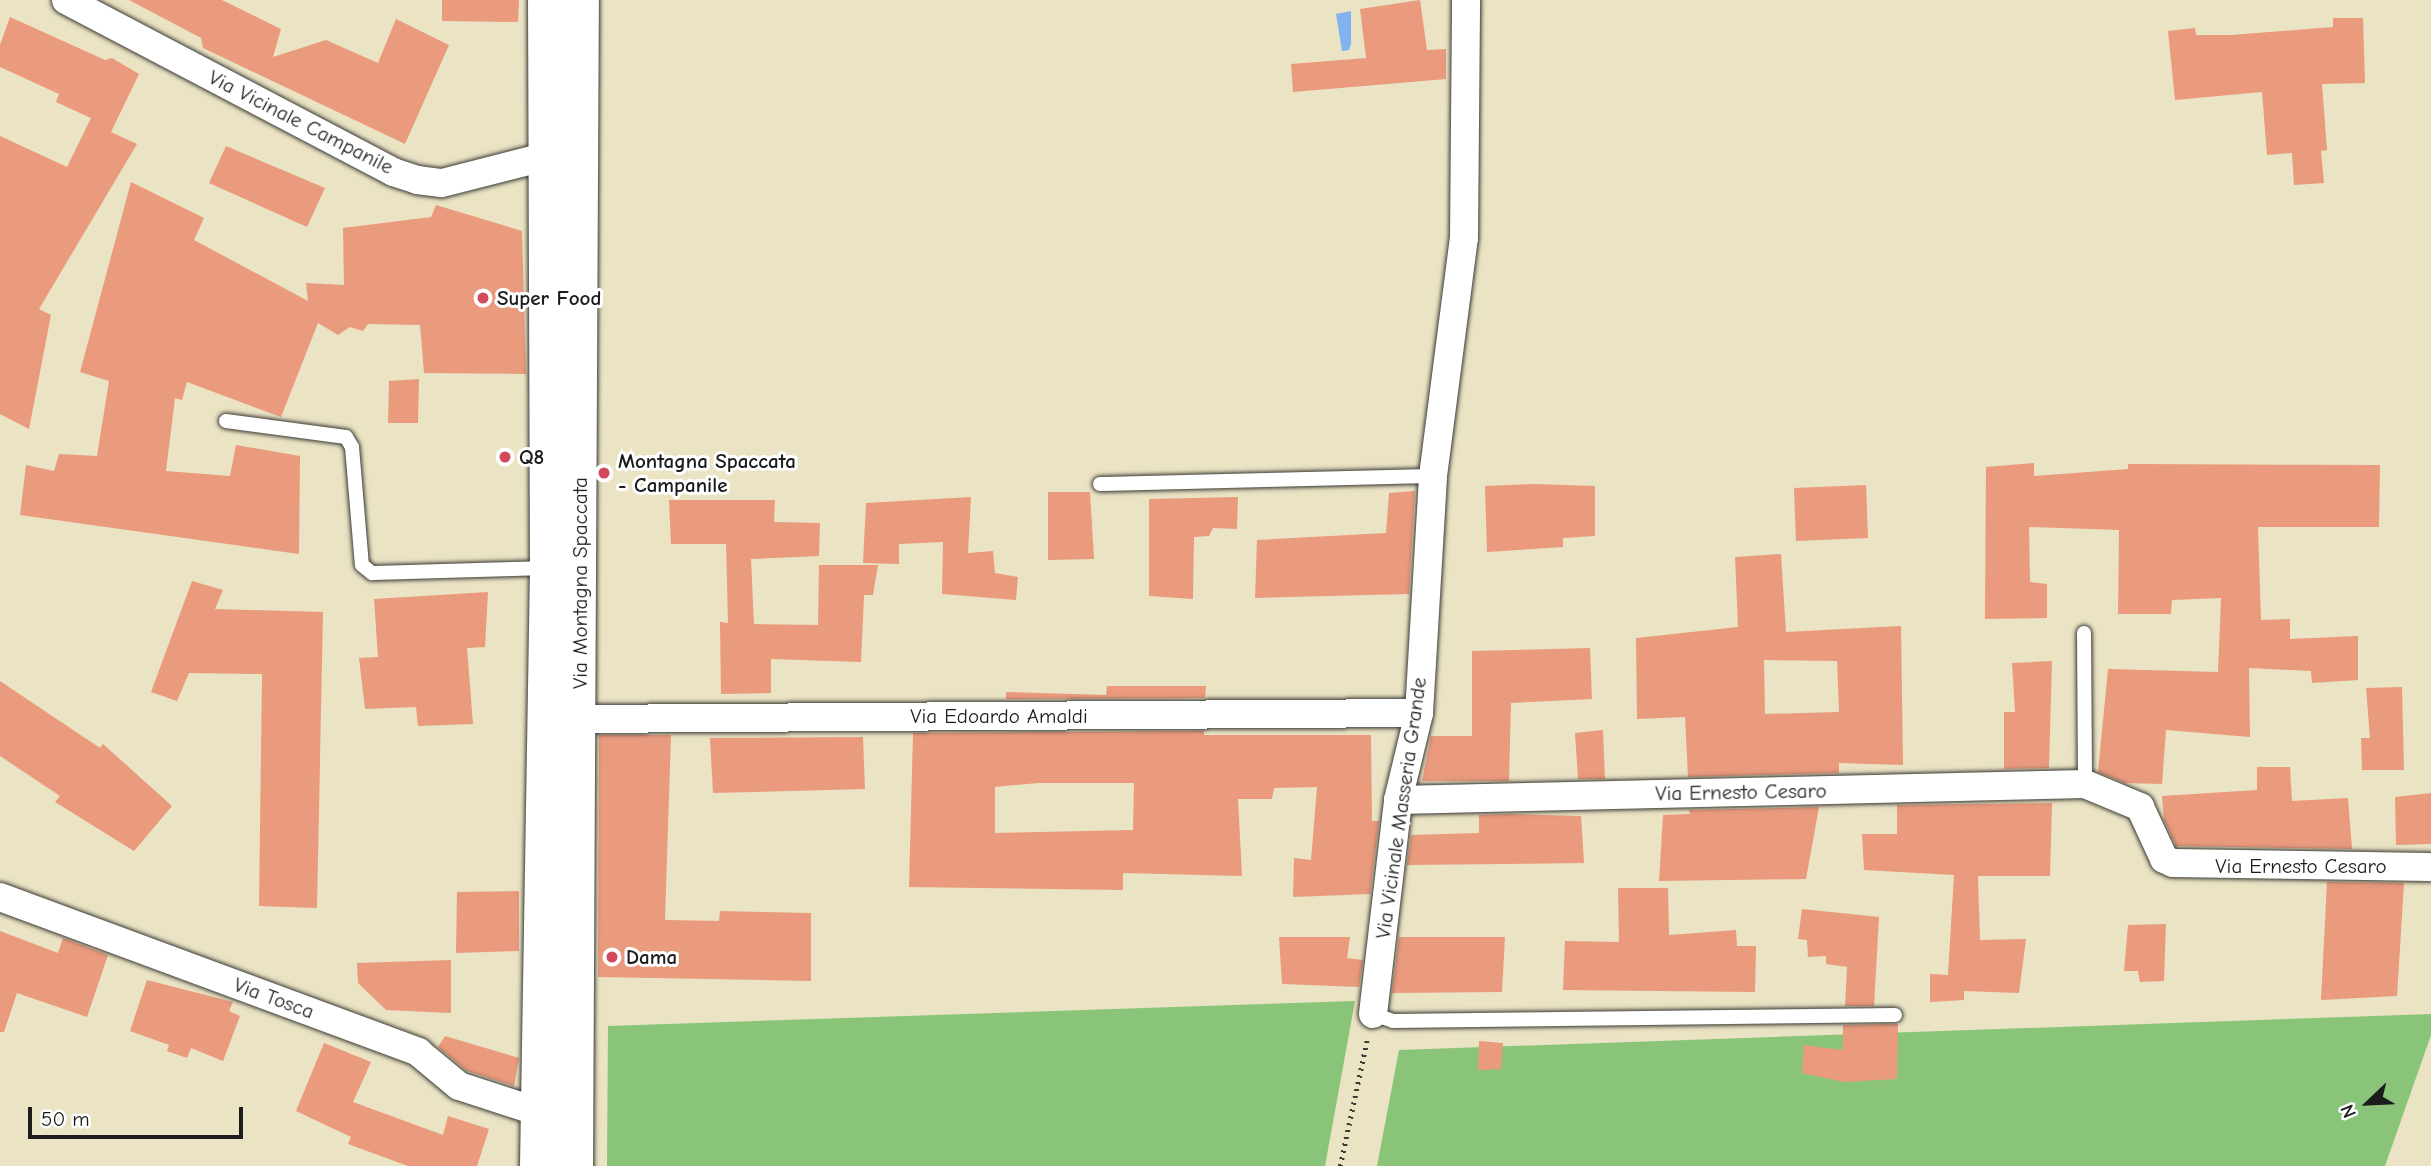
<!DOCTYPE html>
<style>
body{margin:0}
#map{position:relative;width:2431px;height:1166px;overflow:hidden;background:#eae3c4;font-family:"Comic Neue",sans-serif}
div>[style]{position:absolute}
.green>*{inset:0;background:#89c479}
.water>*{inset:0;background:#81b4ee}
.building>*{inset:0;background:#ea9a7d}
.path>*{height:4.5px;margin-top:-2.25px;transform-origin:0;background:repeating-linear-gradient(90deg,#3b3a35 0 2px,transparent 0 7px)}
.roads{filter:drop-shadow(0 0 2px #3b3a35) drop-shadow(0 0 2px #3b3a35)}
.lane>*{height:14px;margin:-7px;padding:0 7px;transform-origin:7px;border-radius:7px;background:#fff}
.street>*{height:28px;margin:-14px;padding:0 14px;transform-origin:14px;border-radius:14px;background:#fff}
.secondary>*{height:38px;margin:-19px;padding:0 19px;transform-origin:19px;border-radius:19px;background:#fff}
.dots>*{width:19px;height:19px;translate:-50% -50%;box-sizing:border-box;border:4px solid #fff;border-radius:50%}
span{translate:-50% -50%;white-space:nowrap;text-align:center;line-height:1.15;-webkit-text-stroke:6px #fff;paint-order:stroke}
.street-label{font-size:21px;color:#1c1c1c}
.poi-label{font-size:21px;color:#1c1c1c;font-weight:700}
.left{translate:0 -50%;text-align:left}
.north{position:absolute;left:2333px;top:1068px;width:70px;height:70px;-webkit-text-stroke:5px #fff;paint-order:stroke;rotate:247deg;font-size:19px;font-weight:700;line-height:28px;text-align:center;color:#1c1c1c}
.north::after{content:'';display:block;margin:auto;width:24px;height:32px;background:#1c1c1c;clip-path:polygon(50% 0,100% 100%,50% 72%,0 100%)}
.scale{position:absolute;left:28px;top:1107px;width:215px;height:32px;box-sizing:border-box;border:4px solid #1c1c1c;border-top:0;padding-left:9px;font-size:21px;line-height:24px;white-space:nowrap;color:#1c1c1c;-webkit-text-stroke:5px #fff;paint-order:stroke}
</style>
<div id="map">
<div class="green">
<i style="clip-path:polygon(1355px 1001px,1325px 1166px,607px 1166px,608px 1026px)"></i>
<i style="clip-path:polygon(2431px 1014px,2431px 1035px,2385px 1166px,1377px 1166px,1399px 1050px)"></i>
</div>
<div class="water">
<i style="clip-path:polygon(1351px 11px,1351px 44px,1349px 50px,1342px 51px,1336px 14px)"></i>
</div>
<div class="building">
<i style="clip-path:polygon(129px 0,222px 0,281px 29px,273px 57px,326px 40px,378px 63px,396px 19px,449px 45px,405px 144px,203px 48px,201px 38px)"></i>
<i style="clip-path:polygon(442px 0,519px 0,518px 22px,442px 21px)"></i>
<i style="clip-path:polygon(1420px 0,1427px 50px,1446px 49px,1446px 79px,1293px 92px,1291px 64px,1366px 58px,1360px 9px)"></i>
<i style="clip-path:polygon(10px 17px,105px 60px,112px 58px,139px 74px,111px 132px,137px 144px,39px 309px,51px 315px,29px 429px,0 414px,0 136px,67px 167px,91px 118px,56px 102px,59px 94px,0 67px,0 45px)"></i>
<i style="clip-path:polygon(2333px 18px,2363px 18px,2365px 83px,2322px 84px,2327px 150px,2321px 151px,2324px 183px,2294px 185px,2292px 153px,2267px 155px,2262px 92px,2175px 100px,2168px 31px,2195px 28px,2196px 35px,2231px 35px,2333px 27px)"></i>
<i style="clip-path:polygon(226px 146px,325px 188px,307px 227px,209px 183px)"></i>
<i style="clip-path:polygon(131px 182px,204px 218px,194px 240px,308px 301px,306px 283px,344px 285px,343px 228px,431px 217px,436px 205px,522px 231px,526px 374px,424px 373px,420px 325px,368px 324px,363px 331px,350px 327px,338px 335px,318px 323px,281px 417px,187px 382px,182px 400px,175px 398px,166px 471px,230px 476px,236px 445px,300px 456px,299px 554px,20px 515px,26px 465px,54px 471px,59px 454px,97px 456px,109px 381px,80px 372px)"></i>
<i style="clip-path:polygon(419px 379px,418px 423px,388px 423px,389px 381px)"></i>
<i style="clip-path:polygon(2034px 463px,2034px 476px,2128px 469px,2128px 464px,2380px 465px,2379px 527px,2258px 527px,2261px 620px,2290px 619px,2290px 639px,2358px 636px,2358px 680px,2312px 683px,2311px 671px,2249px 668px,2250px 737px,2166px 730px,2162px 784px,2125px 783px,2098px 772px,2108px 669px,2218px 672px,2221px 598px,2172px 600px,2171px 614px,2118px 614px,2119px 530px,2029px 527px,2030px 582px,2047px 584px,2047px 618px,1985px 619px,1986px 467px)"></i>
<i style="clip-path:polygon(1534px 484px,1595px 486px,1595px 536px,1563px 538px,1563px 547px,1487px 552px,1485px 486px)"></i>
<i style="clip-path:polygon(1866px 485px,1868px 538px,1796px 541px,1794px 488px)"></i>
<i style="clip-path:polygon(1415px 491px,1409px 594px,1255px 598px,1257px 540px,1386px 533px,1389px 493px)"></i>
<i style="clip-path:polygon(1048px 492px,1090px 492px,1094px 559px,1048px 560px)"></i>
<i style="clip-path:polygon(971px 497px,968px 553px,993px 551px,995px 573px,1018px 577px,1016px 600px,942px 594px,943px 542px,899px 544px,899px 564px,863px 563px,866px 503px)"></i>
<i style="clip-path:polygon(1238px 497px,1237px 529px,1213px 528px,1209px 536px,1194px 537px,1193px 599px,1149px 596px,1149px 499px)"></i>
<i style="clip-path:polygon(669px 500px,775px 500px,774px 522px,820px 523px,819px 556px,751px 559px,754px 624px,818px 625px,819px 565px,878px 565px,873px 595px,864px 595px,861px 662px,771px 659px,771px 693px,721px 694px,720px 622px,728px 623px,726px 544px,671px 544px)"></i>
<i style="clip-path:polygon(evenodd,1781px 554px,1786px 632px,1901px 626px,1903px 765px,1839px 763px,1839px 773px,1688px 777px,1685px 717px,1637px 719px,1636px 638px,1738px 627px,1735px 557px,1781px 554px,1764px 660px,1837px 661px,1839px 712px,1765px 714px,1764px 660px)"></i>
<i style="clip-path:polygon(192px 581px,223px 590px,215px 609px,323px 612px,317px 908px,259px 906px,262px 674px,189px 673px,177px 701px,151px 692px)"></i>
<i style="clip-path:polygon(488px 592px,485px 647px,467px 648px,473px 724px,418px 726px,416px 707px,365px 709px,359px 658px,378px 657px,374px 599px)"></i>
<i style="clip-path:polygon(1590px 648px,1592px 699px,1511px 703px,1509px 781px,1422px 781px,1431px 736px,1472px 736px,1472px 651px)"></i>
<i style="clip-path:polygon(2052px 661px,2049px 768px,2004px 769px,2004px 712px,2015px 712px,2012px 663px)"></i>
<i style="clip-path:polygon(0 681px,100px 748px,103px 744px,172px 806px,134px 851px,55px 802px,60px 796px,0 756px)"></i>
<i style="clip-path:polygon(1107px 686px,1206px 686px,1205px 698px,1006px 699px,1006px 692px,1106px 695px)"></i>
<i style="clip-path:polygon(2402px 687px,2404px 770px,2362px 770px,2361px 738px,2370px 738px,2366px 688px)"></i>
<i style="clip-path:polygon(1603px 730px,1605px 779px,1578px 779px,1575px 733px)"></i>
<i style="clip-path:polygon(evenodd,1204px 731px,1204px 735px,1371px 735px,1372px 821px,1379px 821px,1370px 894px,1293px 897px,1294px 858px,1311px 860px,1317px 787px,1274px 788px,1272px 799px,1238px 799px,1242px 876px,1123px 873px,1123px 890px,909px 887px,913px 733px,1204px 731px,1038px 783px,1134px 783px,1133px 830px,995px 833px,995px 787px,1038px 783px)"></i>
<i style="clip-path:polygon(599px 735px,671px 735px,665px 920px,719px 921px,720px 911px,811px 913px,811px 981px,598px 977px)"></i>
<i style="clip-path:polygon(863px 737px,865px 789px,713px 793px,710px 738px)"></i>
<i style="clip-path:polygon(2257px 767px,2290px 767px,2292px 801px,2348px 798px,2352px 849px,2176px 846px,2164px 820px,2162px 796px,2257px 790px)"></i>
<i style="clip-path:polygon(2431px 793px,2431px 844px,2396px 845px,2395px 797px)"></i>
<i style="clip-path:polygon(2052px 803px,2050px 876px,1978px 876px,1980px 940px,2026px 939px,2019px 993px,1964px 991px,1964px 1000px,1930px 1002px,1930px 974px,1948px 975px,1954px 875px,1864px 870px,1862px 834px,1897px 834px,1897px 805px)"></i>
<i style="clip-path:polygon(1819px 807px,1806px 879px,1659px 881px,1663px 815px,1690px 814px,1689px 810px)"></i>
<i style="clip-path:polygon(1509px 814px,1581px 816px,1584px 863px,1407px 865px,1411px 835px,1479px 833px,1479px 815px)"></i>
<i style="clip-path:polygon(2327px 882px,2404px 883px,2397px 996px,2321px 1000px)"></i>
<i style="clip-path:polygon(1618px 888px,1668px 888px,1669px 935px,1736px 930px,1737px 946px,1756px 946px,1755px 992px,1563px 990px,1565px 941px,1619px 942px)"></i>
<i style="clip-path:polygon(519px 891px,519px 951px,456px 953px,457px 892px)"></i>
<i style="clip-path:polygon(1802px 909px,1879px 917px,1874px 1006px,1845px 1006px,1847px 967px,1826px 964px,1826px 956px,1808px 957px,1807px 940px,1798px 939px)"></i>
<i style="clip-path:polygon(2166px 924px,2164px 981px,2140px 982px,2138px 971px,2124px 971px,2128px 925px)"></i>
<i style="clip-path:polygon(0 931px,58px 953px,63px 938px,108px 955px,87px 1017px,17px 993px,4px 1032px,0 1032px)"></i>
<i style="clip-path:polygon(1279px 937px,1350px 937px,1347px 958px,1363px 960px,1359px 987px,1282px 984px)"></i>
<i style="clip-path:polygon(1399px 937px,1505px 937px,1502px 992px,1392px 993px)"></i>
<i style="clip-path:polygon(451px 960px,451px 1013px,386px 1010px,358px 983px,357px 963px)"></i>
<i style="clip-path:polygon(147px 980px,233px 1002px,229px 1011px,240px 1016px,223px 1061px,191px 1048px,187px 1058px,167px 1051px,169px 1045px,130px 1031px)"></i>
<i style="clip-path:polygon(1898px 1024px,1897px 1079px,1844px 1082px,1802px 1073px,1804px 1045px,1843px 1050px,1843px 1025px)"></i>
<i style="clip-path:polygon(445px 1036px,519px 1058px,514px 1086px,467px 1071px,438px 1047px)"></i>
<i style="clip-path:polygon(1479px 1041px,1503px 1043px,1501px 1069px,1478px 1070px)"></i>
<i style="clip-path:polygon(324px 1043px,371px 1062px,353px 1102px,443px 1135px,448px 1116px,489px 1129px,477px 1166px,408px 1166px,348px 1144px,351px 1137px,296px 1111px)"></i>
</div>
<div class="path">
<i style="left:1340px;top:1166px;width:129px;rotate:-77.9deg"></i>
</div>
<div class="roads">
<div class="lane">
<i style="left:226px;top:421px;width:121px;rotate:7.6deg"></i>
<i style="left:346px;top:437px;width:12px;rotate:59deg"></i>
<i style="left:352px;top:447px;width:118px;rotate:85.2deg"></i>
<i style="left:362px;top:565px;width:13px;rotate:39deg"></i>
<i style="left:372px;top:573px;width:177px;rotate:-1.6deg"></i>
<i style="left:1100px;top:484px;width:333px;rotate:-1.4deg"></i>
<i style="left:2084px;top:633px;width:151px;rotate:89.6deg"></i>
<i style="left:1373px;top:1014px;width:21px;rotate:19deg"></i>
<i style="left:1393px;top:1021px;width:502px;rotate:-0.68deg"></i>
</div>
<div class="street">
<i style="left:66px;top:0;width:369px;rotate:27.7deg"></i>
<i style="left:393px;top:172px;width:25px;rotate:18deg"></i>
<i style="left:417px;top:180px;width:25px;rotate:7deg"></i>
<i style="left:442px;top:183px;width:109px;rotate:-14.3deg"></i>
<i style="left:579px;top:719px;width:840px;rotate:-0.41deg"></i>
<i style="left:1398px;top:800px;width:687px;rotate:-1.33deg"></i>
<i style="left:2085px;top:784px;width:60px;rotate:22.7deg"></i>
<i style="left:2140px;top:807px;width:57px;rotate:65.2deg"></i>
<i style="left:2164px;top:859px;width:10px;rotate:24deg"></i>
<i style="left:2173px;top:863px;width:258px;rotate:0.9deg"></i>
<i style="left:0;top:897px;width:446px;rotate:20.3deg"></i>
<i style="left:418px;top:1052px;width:53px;rotate:39.7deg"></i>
<i style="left:459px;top:1086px;width:84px;rotate:18deg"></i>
<i style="left:1373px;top:1014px;width:215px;rotate:-83.3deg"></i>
<i style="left:1398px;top:800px;width:89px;rotate:-76.4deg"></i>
<i style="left:1419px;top:713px;width:237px;rotate:-86.6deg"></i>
<i style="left:1433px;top:476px;width:240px;rotate:-82.6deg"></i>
<i style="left:1464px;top:238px;width:238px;rotate:-89.5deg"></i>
</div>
<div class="secondary">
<i style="left:539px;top:1166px;width:598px;rotate:-89.04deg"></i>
<i style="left:549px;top:568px;width:568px;rotate:-90.2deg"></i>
<i style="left:574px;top:1166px;width:1166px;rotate:-89.71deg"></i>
</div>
</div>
<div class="dots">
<i style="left:483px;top:298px;background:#d1495b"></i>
<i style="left:505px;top:457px;background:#d1495b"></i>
<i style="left:604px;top:473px;background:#d1495b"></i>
<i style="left:612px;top:957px;background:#d1495b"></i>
</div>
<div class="street-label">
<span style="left:301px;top:122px;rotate:27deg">Via Vicinale Campanile</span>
<span style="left:580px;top:583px;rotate:-90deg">Via Montagna Spaccata</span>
<span style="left:999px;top:716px">Via Edoardo Amaldi</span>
<span style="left:1741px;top:792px;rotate:-1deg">Via Ernesto Cesaro</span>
<span style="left:1401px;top:808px;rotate:-82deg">Via Vicinale Masseria Grande</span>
<span style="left:2301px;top:866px">Via Ernesto Cesaro</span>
<span style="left:274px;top:998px;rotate:20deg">Via Tosca</span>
</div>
<div class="poi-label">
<span class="left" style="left:497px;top:298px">Super Food</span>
<span class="left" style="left:519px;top:457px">Q8</span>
<span class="left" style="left:618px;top:473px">Montagna Spaccata<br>- Campanile</span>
<span class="left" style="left:626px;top:957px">Dama</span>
</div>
<div class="north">N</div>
<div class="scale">50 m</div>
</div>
